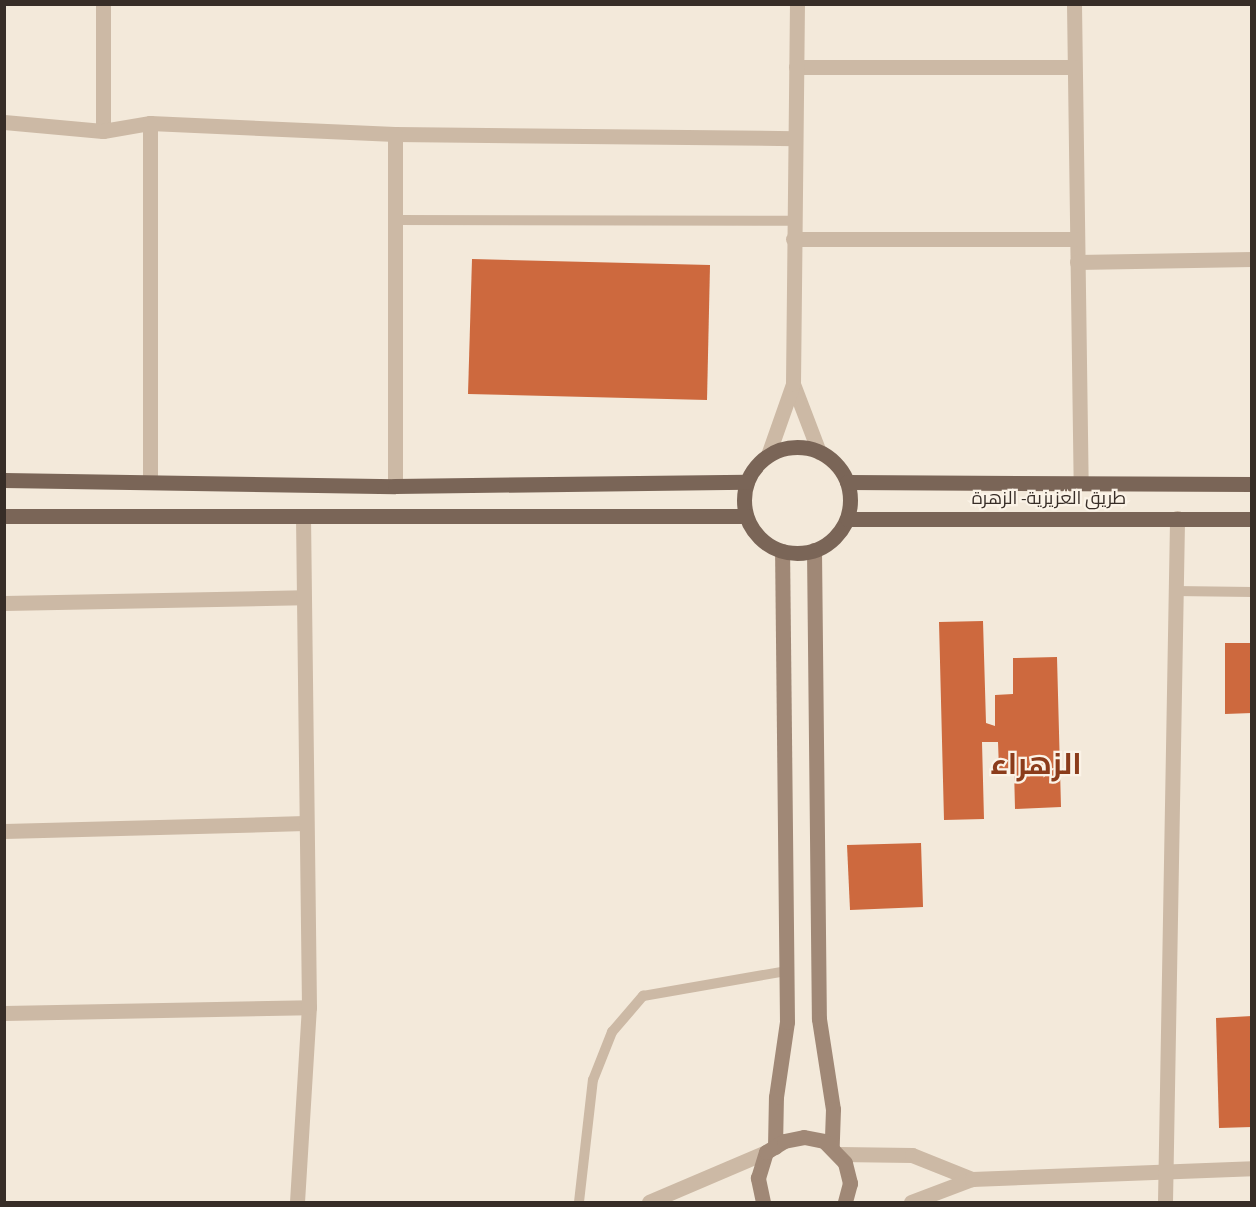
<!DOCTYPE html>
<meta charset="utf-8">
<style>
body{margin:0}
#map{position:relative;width:1256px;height:1207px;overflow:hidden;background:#f3e9da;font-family:"Source Sans 3",Cairo,sans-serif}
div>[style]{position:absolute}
.building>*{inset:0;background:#cd693e}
.lane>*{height:10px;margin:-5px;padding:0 5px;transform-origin:5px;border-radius:5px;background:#ccb9a5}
.street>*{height:15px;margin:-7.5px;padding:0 7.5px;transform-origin:7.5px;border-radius:7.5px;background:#ccb9a5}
.secondary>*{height:15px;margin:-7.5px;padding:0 7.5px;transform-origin:7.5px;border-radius:7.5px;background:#a08876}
.primary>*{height:15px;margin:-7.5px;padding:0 7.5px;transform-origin:7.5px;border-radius:7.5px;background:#7a6557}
.primary>.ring{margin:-7.5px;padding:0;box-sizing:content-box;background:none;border:15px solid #7a6557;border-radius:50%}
span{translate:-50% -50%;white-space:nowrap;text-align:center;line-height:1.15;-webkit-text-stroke:4.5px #fbf3e7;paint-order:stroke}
.street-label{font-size:18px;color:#372d27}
.town-label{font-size:30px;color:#8b3c1b;font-weight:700}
.frame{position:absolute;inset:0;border:6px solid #372d27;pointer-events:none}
</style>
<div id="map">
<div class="building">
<i style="clip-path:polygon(472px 259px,710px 265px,707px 400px,468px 394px)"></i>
<i style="clip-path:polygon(983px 621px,986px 723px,995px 726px,995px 695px,1013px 694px,1013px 658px,1057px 657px,1061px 807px,1015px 809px,1014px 769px,999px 769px,998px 742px,982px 742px,984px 819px,944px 820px,939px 622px)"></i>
<i style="clip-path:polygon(1225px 643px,1252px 643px,1252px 713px,1225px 714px)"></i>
<i style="clip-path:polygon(921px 843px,923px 907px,850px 910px,847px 845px)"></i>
<i style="clip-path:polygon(1252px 1016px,1252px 1127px,1219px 1128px,1216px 1018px)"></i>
</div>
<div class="lane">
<i style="left:395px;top:220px;width:397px;rotate:0.1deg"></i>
<i style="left:1175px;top:591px;width:77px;rotate:0.7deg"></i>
<i style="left:579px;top:1202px;width:123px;rotate:-83.5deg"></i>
<i style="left:593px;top:1080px;width:52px;rotate:-68.4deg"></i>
<i style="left:612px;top:1032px;width:48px;rotate:-49.3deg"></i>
<i style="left:643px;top:996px;width:145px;rotate:-9.9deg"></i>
</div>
<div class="street">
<i style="left:103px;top:4px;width:127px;rotate:90deg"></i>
<i style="left:1074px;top:4px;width:477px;rotate:89.2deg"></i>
<i style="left:796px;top:67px;width:278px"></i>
<i style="left:4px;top:122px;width:99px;rotate:5.2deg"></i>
<i style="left:103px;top:131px;width:48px;rotate:-9.7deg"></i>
<i style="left:150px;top:123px;width:245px;rotate:2.6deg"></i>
<i style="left:395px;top:134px;width:400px;rotate:0.6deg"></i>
<i style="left:150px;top:123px;width:356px;rotate:90deg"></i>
<i style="left:395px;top:134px;width:352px;rotate:90deg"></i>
<i style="left:793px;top:239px;width:282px"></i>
<i style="left:1077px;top:262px;width:175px;rotate:-1deg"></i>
<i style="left:793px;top:384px;width:73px;rotate:69.1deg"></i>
<i style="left:768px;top:455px;width:75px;rotate:-70.6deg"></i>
<i style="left:793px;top:384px;width:380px;rotate:-89.4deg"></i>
<i style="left:4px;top:603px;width:299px;rotate:-1.1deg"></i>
<i style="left:4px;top:831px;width:301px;rotate:-1.5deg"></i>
<i style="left:4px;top:1013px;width:305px;rotate:-1.1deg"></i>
<i style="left:839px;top:1154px;width:73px;rotate:0.8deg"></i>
<i style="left:912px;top:1155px;width:65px;rotate:21.8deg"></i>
<i style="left:297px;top:1202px;width:195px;rotate:-86.5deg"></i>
<i style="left:309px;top:1007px;width:491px;rotate:-90.7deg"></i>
<i style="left:649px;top:1202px;width:127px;rotate:-23.1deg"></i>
<i style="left:911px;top:1202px;width:65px;rotate:-20.7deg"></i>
<i style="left:972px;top:1179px;width:280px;rotate:-2.2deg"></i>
<i style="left:1165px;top:1202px;width:684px;rotate:-88.99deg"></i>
</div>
<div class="secondary">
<i style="left:814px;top:550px;width:469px;rotate:89.4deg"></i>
<i style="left:819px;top:1019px;width:91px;rotate:81.2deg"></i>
<i style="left:833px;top:1109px;width:38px;rotate:92deg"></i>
<i style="left:775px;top:1147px;width:50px;rotate:-88.9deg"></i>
<i style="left:776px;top:1097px;width:76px;rotate:-81.7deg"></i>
<i style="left:787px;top:1022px;width:471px;rotate:-90.6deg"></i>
<i style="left:763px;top:1202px;width:25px;rotate:-102deg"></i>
<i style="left:758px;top:1178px;width:27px;rotate:-73deg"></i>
<i style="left:766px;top:1152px;width:21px;rotate:-31deg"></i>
<i style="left:784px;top:1141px;width:20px;rotate:-11deg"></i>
<i style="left:804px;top:1137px;width:20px;rotate:11deg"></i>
<i style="left:824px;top:1141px;width:30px;rotate:46deg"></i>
<i style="left:845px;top:1163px;width:21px;rotate:76deg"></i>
<i style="left:850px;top:1183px;width:20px;rotate:105deg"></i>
</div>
<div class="primary">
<i class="ring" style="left:744px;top:447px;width:91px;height:91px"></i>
<i style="left:4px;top:480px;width:391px;rotate:0.9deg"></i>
<i style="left:395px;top:486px;width:352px;rotate:-0.7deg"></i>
<i style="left:847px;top:482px;width:405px;rotate:0.3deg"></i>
<i style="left:4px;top:516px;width:742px"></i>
<i style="left:847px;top:519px;width:405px"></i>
</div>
<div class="street-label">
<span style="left:1049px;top:499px">طريق العزيزية- الزهرة</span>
</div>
<div class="town-label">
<span style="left:1036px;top:765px">الزهراء</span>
</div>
<div class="frame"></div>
</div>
